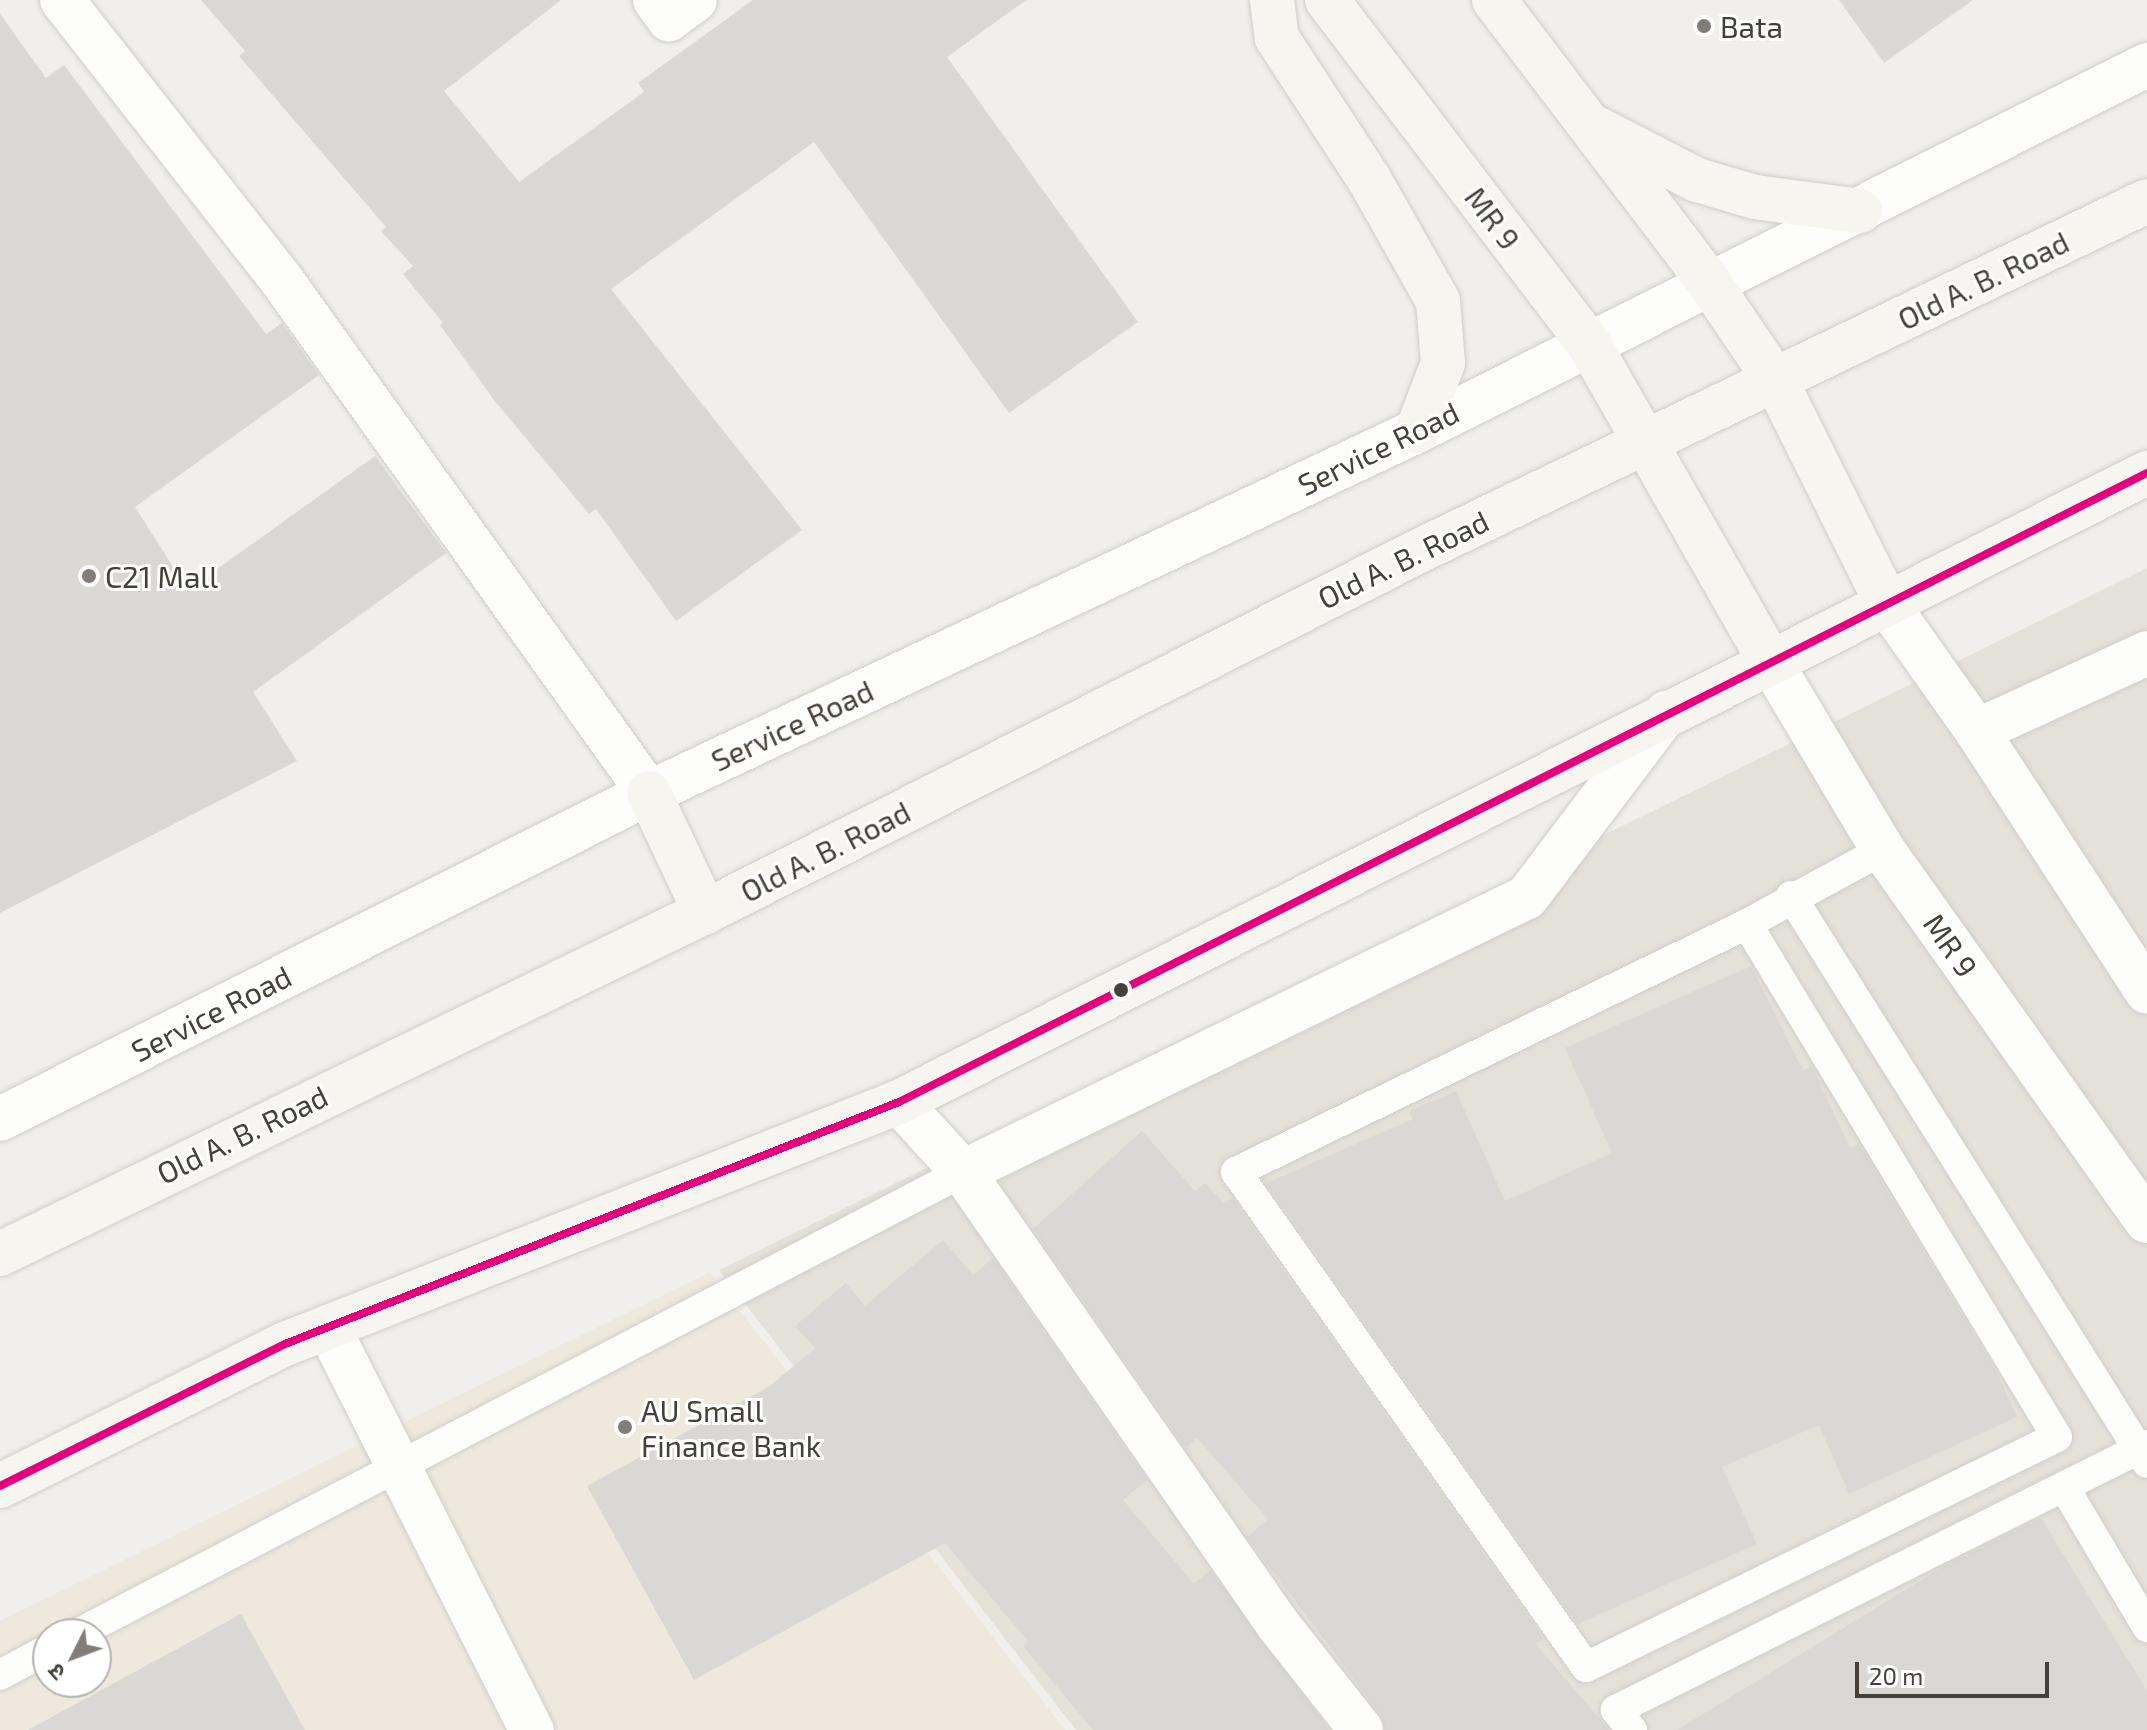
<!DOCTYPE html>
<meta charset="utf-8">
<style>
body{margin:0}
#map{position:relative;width:2147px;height:1730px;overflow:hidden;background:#f1efeb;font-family:"Exo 2","Noto Sans Devanagari",sans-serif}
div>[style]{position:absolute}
.residential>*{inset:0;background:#e4e1d9}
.commercial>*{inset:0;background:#efe8dc}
.building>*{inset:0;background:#dad8d4}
.roads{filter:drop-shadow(0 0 2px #cecdc9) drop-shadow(0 0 2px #cecdc9)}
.service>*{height:30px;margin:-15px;padding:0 15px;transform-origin:15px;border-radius:15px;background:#fdfdfc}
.minor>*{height:44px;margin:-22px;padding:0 22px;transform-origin:22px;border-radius:22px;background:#fdfdfc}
.tertiary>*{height:44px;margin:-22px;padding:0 22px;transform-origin:22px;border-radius:22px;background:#fdfdfc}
.secondary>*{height:44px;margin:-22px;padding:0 22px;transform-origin:22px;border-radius:22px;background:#f6f5f0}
.bus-1>*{height:8px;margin:-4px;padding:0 4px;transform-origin:4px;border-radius:4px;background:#e5007d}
.dots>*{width:22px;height:22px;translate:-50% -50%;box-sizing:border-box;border:4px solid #fff;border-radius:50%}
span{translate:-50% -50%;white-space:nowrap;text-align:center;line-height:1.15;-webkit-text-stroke:6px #fff;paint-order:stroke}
.poi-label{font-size:30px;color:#464138}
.left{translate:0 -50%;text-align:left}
.street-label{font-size:30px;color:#464138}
.north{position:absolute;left:32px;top:1618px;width:80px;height:80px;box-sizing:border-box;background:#fff;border:2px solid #b5b3af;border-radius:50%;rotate:228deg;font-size:22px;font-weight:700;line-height:32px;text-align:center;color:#464138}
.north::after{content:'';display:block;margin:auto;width:28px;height:36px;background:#827e77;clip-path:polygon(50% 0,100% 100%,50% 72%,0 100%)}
.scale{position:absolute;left:1855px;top:1662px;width:194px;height:36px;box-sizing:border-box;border:4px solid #464138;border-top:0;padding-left:10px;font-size:24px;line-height:28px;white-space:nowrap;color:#464138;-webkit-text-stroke:6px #fff;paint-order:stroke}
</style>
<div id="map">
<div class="residential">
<i style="clip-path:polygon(2147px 568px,2147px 1730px,1076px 1730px,719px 1270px)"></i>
</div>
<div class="commercial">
<i style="clip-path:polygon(evenodd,710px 1272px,1065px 1730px,0 1730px,0 1621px,710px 1272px,48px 1634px,96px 1634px,96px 1682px,48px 1682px,48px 1634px)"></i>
</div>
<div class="building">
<i style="clip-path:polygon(201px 0,561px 0,444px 91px,519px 182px,644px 92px,638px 83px,753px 0,1026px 0,947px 57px,1138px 322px,1009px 413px,814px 142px,611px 289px,802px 530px,676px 621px,596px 509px,589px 514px,494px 400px,440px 325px,443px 323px,403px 274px,413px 266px,381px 231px,386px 227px,239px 56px,245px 51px)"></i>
<i style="clip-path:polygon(1839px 0,1973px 0,1884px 63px)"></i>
<i style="clip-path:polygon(0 14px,46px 78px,64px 65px,266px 334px,282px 323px,319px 375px,135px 507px,188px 590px,375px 456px,446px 553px,253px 692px,297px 761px,0 913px)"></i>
<i style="clip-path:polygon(1751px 966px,1803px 1070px,1812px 1066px,1850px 1148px,1859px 1144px,1997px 1373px,2017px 1417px,1849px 1494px,1819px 1425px,1722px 1467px,1757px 1544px,1578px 1624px,1266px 1183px,1413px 1119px,1409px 1111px,1456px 1091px,1505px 1201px,1612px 1153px,1565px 1048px)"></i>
<i style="clip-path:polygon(1142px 1131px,1195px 1191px,1205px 1183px,1223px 1202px,1232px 1198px,1544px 1639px,1535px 1643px,1609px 1730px,1385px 1730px,1381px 1715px,1247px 1537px,1268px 1519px,1197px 1438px,1186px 1448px,1033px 1229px)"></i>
<i style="clip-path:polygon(943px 1240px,973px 1275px,993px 1258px,1147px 1480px,1123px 1500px,1194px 1584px,1210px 1570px,1329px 1730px,1093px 1730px,1023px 1646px,1028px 1641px,945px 1543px,694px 1680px,587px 1486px,770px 1386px,815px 1348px,795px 1326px,846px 1283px,865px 1306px)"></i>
<i style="clip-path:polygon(2041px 1518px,2147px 1691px,2147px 1730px,1677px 1730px,1946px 1565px)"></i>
<i style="clip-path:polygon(241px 1614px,305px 1730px,28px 1730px)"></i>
</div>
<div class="roads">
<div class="service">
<i style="left:1791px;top:896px;width:669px;rotate:57.88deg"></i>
<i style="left:1747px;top:924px;width:599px;rotate:58.86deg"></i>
<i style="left:2057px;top:1437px;width:524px;rotate:153.97deg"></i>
<i style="left:1586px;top:1667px;width:606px;rotate:-125.26deg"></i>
<i style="left:1236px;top:1172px;width:568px;rotate:-25.89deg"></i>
<i style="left:1747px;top:924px;width:155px;rotate:-28.6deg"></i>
<i style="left:2064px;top:1487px;width:163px;rotate:59.3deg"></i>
<i style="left:77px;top:1634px;width:999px;rotate:-27.54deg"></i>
<i style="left:0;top:1675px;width:55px;rotate:-28.4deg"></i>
<i style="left:1632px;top:1730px;width:26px;rotate:-129deg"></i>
<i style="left:1616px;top:1710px;width:593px;rotate:-26.52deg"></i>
</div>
<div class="minor">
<i style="left:62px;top:0;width:358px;rotate:51.9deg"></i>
<i style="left:283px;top:282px;width:629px;rotate:54.39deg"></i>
<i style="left:655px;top:0;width:24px;rotate:54deg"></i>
<i style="left:669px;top:19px;width:32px;rotate:-36deg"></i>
<i style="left:1977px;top:731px;width:187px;rotate:-24.6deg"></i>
<i style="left:963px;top:1172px;width:553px;rotate:55.16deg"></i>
<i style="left:1279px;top:1626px;width:132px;rotate:51.7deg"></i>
<i style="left:328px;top:1327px;width:452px;rotate:63.2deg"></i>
</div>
<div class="tertiary">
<i style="left:1887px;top:604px;width:156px;rotate:54.7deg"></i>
<i style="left:1977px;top:731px;width:311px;rotate:56.9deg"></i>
<i style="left:1770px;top:661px;width:220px;rotate:59.1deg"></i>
<i style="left:1883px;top:850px;width:455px;rotate:54.6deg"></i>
<i style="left:899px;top:1102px;width:95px;rotate:47.6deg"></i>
<i style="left:963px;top:1172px;width:627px;rotate:-25.99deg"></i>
<i style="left:1527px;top:897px;width:231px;rotate:-52.9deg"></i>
<i style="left:0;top:1119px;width:726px;rotate:-26.67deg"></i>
<i style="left:649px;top:793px;width:849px;rotate:-25.24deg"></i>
<i style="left:1417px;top:431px;width:817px;rotate:-26.63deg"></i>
</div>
<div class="secondary">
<i style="left:1272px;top:0;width:38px;rotate:83deg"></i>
<i style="left:1277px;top:38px;width:168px;rotate:56.9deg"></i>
<i style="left:1369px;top:179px;width:140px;rotate:60.5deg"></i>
<i style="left:1438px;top:301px;width:62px;rotate:85.4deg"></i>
<i style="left:1443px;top:363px;width:73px;rotate:110.9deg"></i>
<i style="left:1327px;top:0;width:432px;rotate:52.7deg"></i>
<i style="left:1589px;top:344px;width:365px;rotate:60.3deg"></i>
<i style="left:1494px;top:0;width:357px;rotate:52.7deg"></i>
<i style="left:1710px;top:284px;width:117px;rotate:55.8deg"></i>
<i style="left:1776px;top:381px;width:249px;rotate:63.5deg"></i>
<i style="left:1598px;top:129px;width:111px;rotate:27.3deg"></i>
<i style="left:1697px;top:180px;width:60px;rotate:16.3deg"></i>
<i style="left:1755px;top:197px;width:106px;rotate:7.6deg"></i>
<i style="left:649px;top:793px;width:132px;rotate:64.8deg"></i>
<i style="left:0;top:1254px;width:784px;rotate:-25.88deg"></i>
<i style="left:705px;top:912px;width:805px;rotate:-26.82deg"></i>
<i style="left:1423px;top:549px;width:803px;rotate:-25.67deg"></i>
<i style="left:0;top:1486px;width:318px;rotate:-26.5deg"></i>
<i style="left:285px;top:1344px;width:660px;rotate:-21.51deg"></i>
<i style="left:899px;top:1102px;width:1398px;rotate:-26.75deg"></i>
</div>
</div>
<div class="bus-1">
<i style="left:0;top:1486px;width:318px;rotate:-26.5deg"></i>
<i style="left:285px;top:1344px;width:660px;rotate:-21.51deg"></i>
<i style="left:899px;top:1102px;width:1398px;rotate:-26.75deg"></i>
</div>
<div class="dots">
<i style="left:1704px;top:26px;background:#827e77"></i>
<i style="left:89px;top:576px;background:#827e77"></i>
<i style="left:1121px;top:990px;background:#464138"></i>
<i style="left:625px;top:1427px;background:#827e77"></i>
</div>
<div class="poi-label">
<span class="left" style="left:1720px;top:26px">Bata</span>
<span class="left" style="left:105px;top:576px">C21 Mall</span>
<span class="left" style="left:641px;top:1427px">AU Small<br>Finance Bank</span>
</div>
<div class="street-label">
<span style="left:1493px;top:218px;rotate:53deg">MR 9</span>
<span style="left:1983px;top:280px;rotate:-26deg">Old A. B. Road</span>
<span style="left:1378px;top:448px;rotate:-26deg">Service Road</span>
<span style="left:1403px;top:559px;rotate:-26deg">Old A. B. Road</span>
<span style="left:792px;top:725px;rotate:-25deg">Service Road</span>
<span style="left:825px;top:851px;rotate:-27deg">Old A. B. Road</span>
<span style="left:1951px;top:945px;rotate:55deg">MR 9</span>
<span style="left:211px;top:1013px;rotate:-27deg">Service Road</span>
<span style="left:242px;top:1134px;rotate:-26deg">Old A. B. Road</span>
</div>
<div class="north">उ</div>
<div class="scale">20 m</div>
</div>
